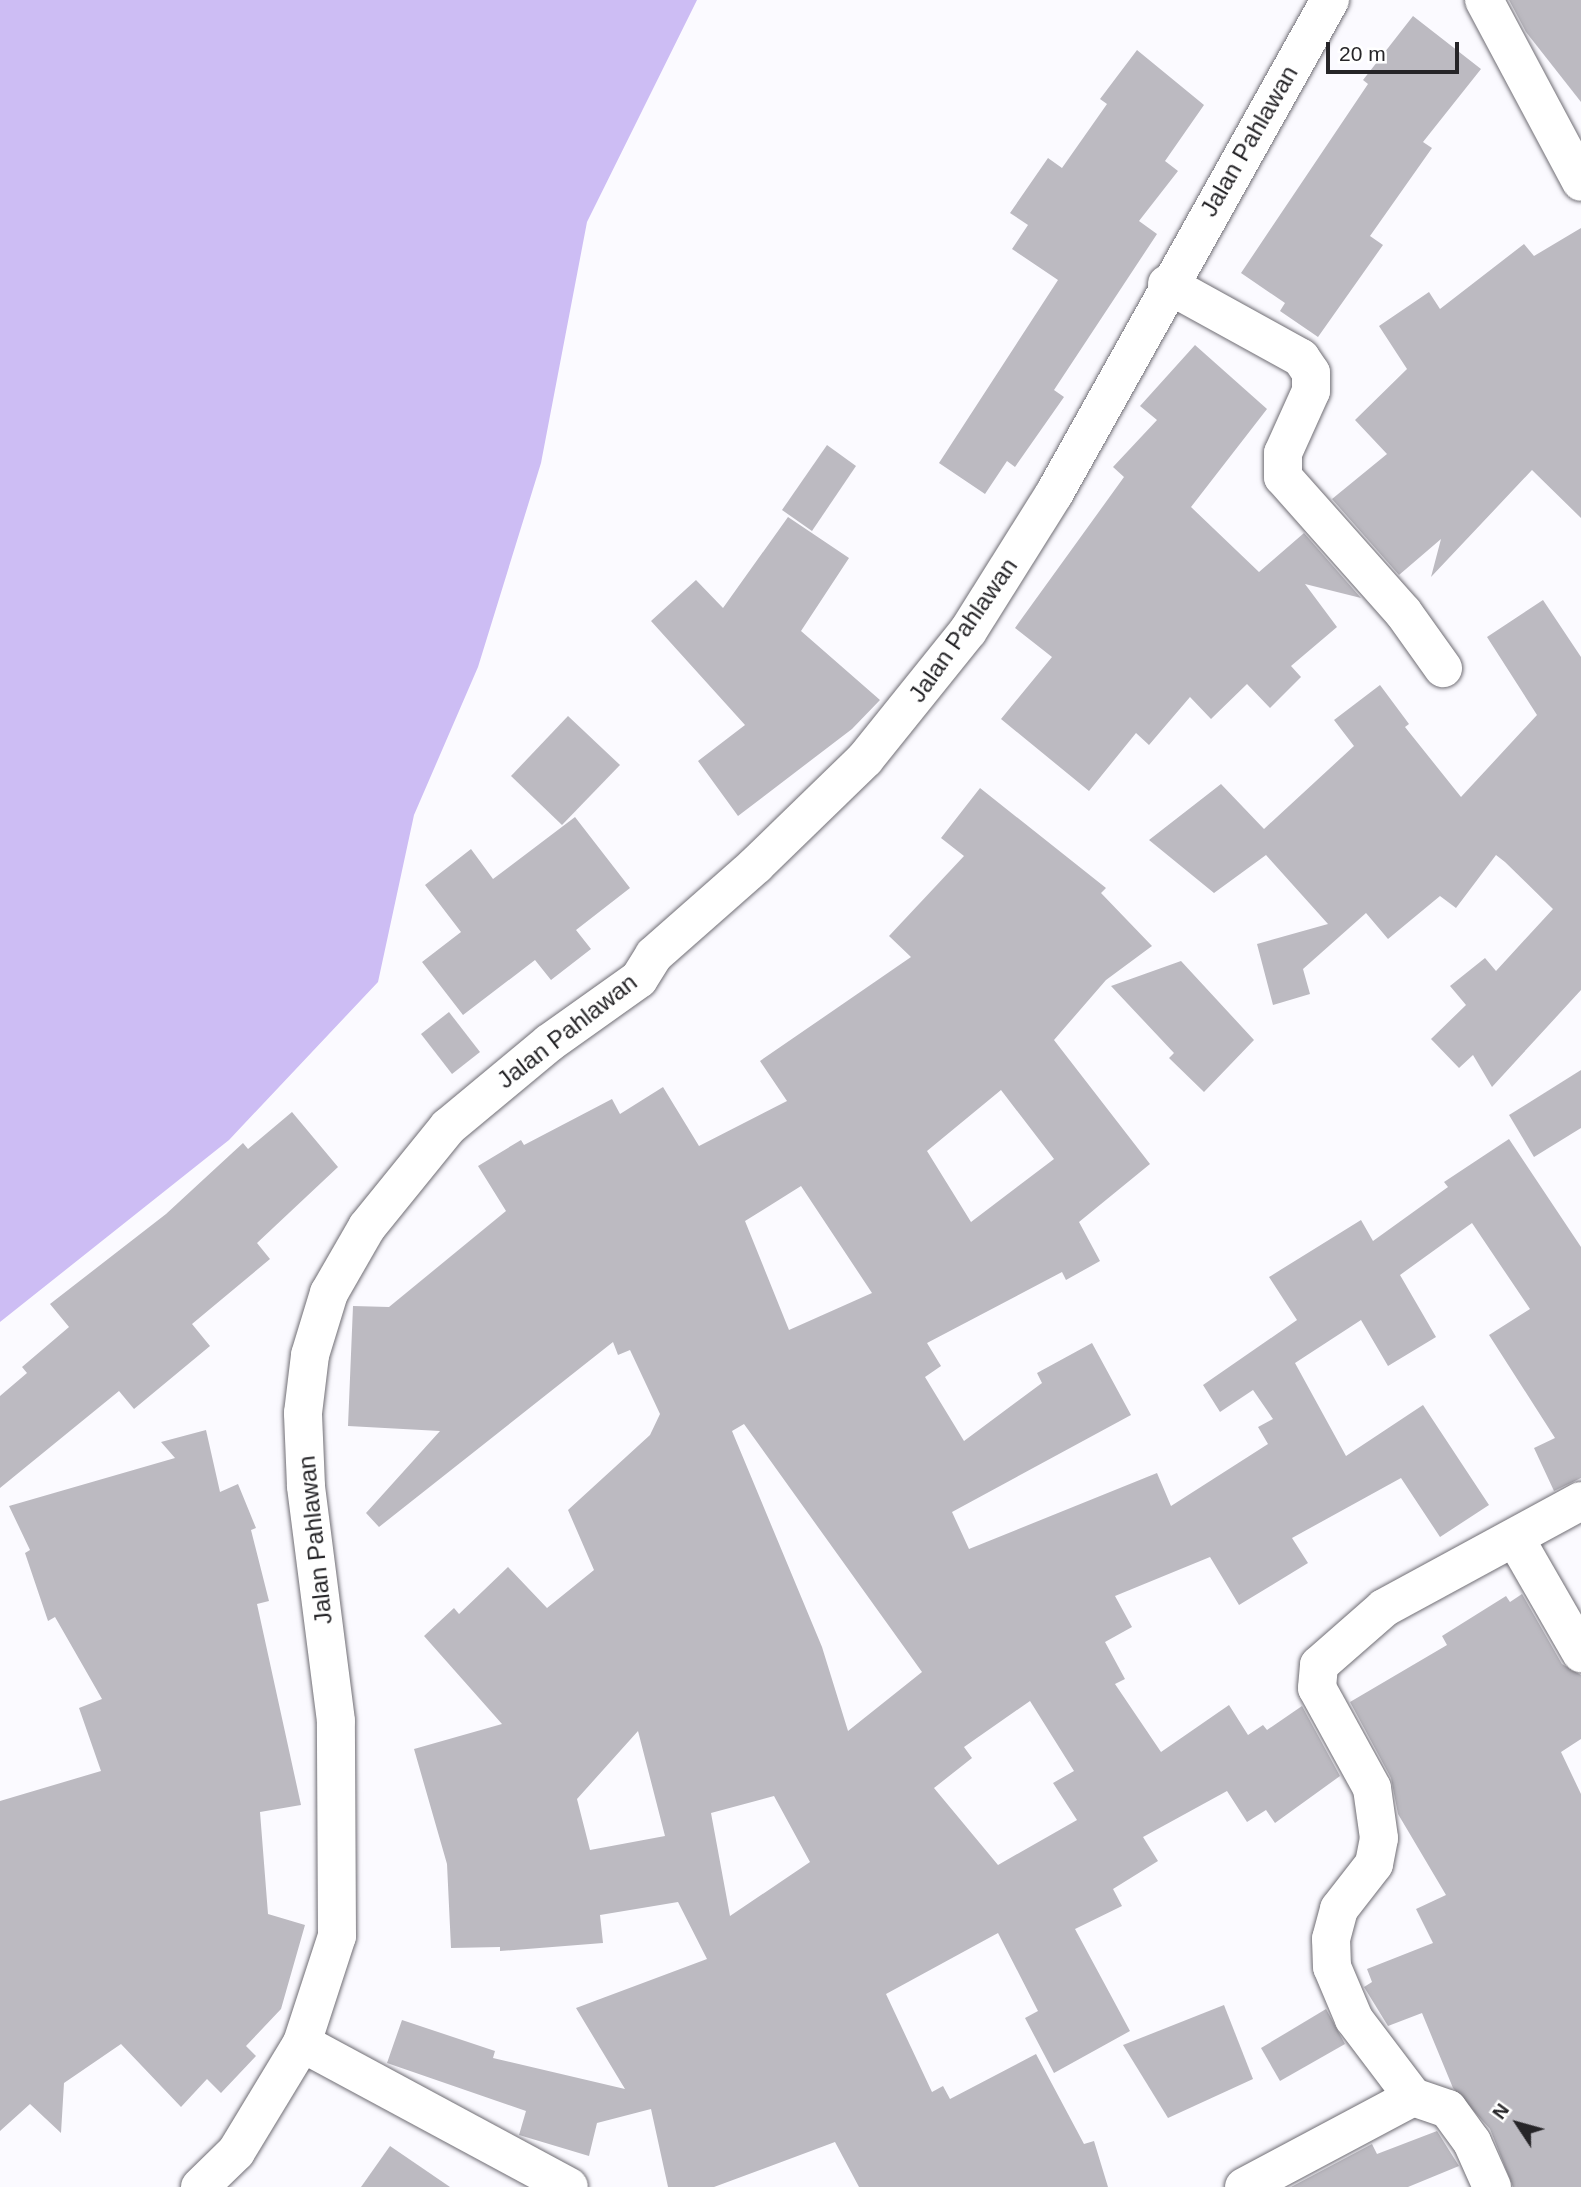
<!DOCTYPE html>
<style>
body{margin:0}
#map{position:relative;width:1581px;height:2187px;overflow:hidden;background:#fbfaff;font-family:Arial,sans-serif}
div>[style]{position:absolute}
.water>*{inset:0;background:#cdbdf4}
.building>*{inset:0;background:#bcbac1}
.roads{filter:drop-shadow(0 0 2px #706e75) drop-shadow(0 0 2px #706e75)}
.minor>*{height:38px;margin:-19px;padding:0 19px;transform-origin:19px;border-radius:19px;background:#fff}
.highway>*{height:38px;margin:-19px;padding:0 19px;transform-origin:19px;border-radius:19px;background:#fff}
span{translate:-50% -50%;white-space:nowrap;text-align:center;line-height:1.15;-webkit-text-stroke:7px #fff;paint-order:stroke}
.street-label{font-size:24px;color:#262528}
.north{position:absolute;left:1483px;top:2089px;width:70px;height:70px;-webkit-text-stroke:5px #fff;paint-order:stroke;rotate:306deg;font-size:19px;font-weight:700;line-height:28px;text-align:center;color:#262528}
.north::after{content:'';display:block;margin:auto;width:24px;height:32px;background:#262528;clip-path:polygon(50% 0,100% 100%,50% 72%,0 100%)}
.scale{position:absolute;left:1326px;top:42px;width:133px;height:32px;box-sizing:border-box;border:4px solid #262528;border-top:0;padding-left:9px;font-size:21px;line-height:24px;white-space:nowrap;color:#262528;-webkit-text-stroke:5px #fff;paint-order:stroke}
</style>
<div id="map">
<div class="water">
<i style="clip-path:polygon(0 0,697px 0,587px 222px,541px 463px,478px 667px,414px 815px,378px 982px,229px 1140px,0 1322px)"></i>
</div>
<div class="building">
<i style="clip-path:polygon(1509px 0,1581px 0,1581px 102px,1526px 32px)"></i>
<i style="clip-path:polygon(1413px 16px,1481px 69px,1423px 142px,1432px 148px,1370px 236px,1383px 245px,1318px 337px,1280px 311px,1285px 303px,1241px 273px,1368px 84px,1363px 80px)"></i>
<i style="clip-path:polygon(1137px 50px,1204px 105px,1165px 161px,1178px 171px,1139px 221px,1157px 234px,1054px 390px,1064px 397px,1015px 467px,1007px 461px,985px 494px,939px 463px,1058px 280px,1012px 249px,1028px 225px,1010px 213px,1048px 158px,1062px 168px,1107px 104px,1100px 99px)"></i>
<i style="clip-path:polygon(1581px 228px,1581px 518px,1532px 470px,1431px 577px,1441px 539px,1399px 575px,1332px 499px,1387px 454px,1355px 420px,1407px 369px,1379px 326px,1429px 292px,1440px 309px,1524px 244px,1534px 256px)"></i>
<i style="clip-path:polygon(1195px 345px,1267px 409px,1191px 507px,1259px 572px,1304px 533px,1361px 598px,1305px 584px,1337px 627px,1291px 666px,1301px 677px,1270px 708px,1247px 684px,1211px 719px,1190px 697px,1149px 745px,1136px 733px,1089px 791px,1001px 719px,1052px 657px,1015px 628px,1124px 477px,1113px 467px,1157px 420px,1140px 406px)"></i>
<i style="clip-path:polygon(827px 445px,856px 466px,812px 531px,782px 510px)"></i>
<i style="clip-path:polygon(788px 517px,849px 558px,801px 631px,880px 700px,852px 729px,738px 816px,698px 761px,745px 725px,651px 621px,696px 580px,723px 608px)"></i>
<i style="clip-path:polygon(1543px 600px,1581px 657px,1581px 990px,1492px 1087px,1473px 1055px,1459px 1068px,1431px 1039px,1466px 1005px,1450px 986px,1485px 958px,1496px 971px,1553px 909px,1505px 862px,1496px 855px,1456px 908px,1440px 896px,1388px 939px,1366px 913px,1303px 969px,1310px 994px,1273px 1005px,1257px 944px,1328px 924px,1266px 855px,1214px 893px,1149px 840px,1221px 784px,1264px 829px,1354px 746px,1334px 720px,1380px 685px,1409px 724px,1405px 727px,1461px 797px,1537px 715px,1487px 637px)"></i>
<i style="clip-path:polygon(568px 716px,620px 765px,562px 825px,511px 776px)"></i>
<i style="clip-path:polygon(evenodd,980px 788px,1106px 888px,1101px 893px,1152px 946px,1106px 980px,1054px 1040px,1150px 1164px,1079px 1222px,1100px 1261px,1066px 1280px,1062px 1272px,927px 1343px,941px 1366px,925px 1377px,964px 1441px,1042px 1383px,1037px 1373px,1092px 1343px,1131px 1415px,952px 1512px,969px 1549px,1157px 1473px,1171px 1506px,1268px 1444px,1258px 1427px,1273px 1419px,1253px 1390px,1220px 1412px,1203px 1385px,1297px 1320px,1269px 1277px,1361px 1220px,1373px 1241px,1448px 1187px,1444px 1182px,1509px 1139px,1581px 1247px,1581px 1478px,1554px 1491px,1534px 1448px,1555px 1438px,1489px 1335px,1530px 1309px,1472px 1223px,1400px 1275px,1436px 1337px,1388px 1366px,1361px 1320px,1295px 1363px,1346px 1456px,1423px 1405px,1489px 1505px,1440px 1537px,1401px 1478px,1292px 1538px,1308px 1563px,1239px 1605px,1210px 1557px,1115px 1596px,1132px 1627px,1105px 1642px,1125px 1679px,1115px 1684px,1161px 1752px,1229px 1705px,1248px 1735px,1263px 1725px,1267px 1730px,1302px 1706px,1340px 1776px,1275px 1823px,1266px 1810px,1247px 1822px,1227px 1791px,1143px 1837px,1158px 1861px,1113px 1889px,1122px 1906px,1075px 1929px,1130px 2031px,1054px 2073px,1025px 2018px,1038px 2011px,998px 1933px,886px 1994px,932px 2092px,943px 2086px,950px 2099px,1036px 2054px,1084px 2144px,1094px 2141px,1108px 2187px,859px 2187px,835px 2142px,714px 2187px,668px 2187px,651px 2109px,597px 2123px,589px 2156px,519px 2135px,526px 2111px,387px 2063px,402px 2020px,495px 2051px,493px 2058px,625px 2089px,576px 2008px,707px 1959px,678px 1902px,600px 1915px,603px 1943px,500px 1951px,500px 1947px,451px 1948px,447px 1864px,414px 1749px,502px 1724px,424px 1636px,454px 1608px,459px 1614px,508px 1567px,547px 1608px,594px 1570px,568px 1510px,650px 1435px,660px 1414px,630px 1350px,618px 1355px,613px 1342px,379px 1527px,366px 1513px,440px 1431px,348px 1426px,353px 1306px,389px 1307px,506px 1211px,478px 1166px,521px 1140px,524px 1145px,612px 1099px,620px 1114px,663px 1087px,699px 1146px,787px 1101px,760px 1061px,911px 957px,889px 936px,964px 856px,941px 838px,980px 788px,1001px 1090px,1054px 1159px,971px 1222px,927px 1151px,1001px 1090px,980px 788px,801px 1186px,872px 1293px,789px 1330px,745px 1221px,801px 1186px,980px 788px,744px 1424px,922px 1672px,848px 1731px,822px 1647px,732px 1431px,744px 1424px,980px 788px,1030px 1701px,1074px 1771px,1053px 1783px,1077px 1820px,998px 1865px,934px 1788px,972px 1758px,964px 1747px,1030px 1701px,980px 788px,638px 1731px,665px 1836px,590px 1850px,577px 1799px,638px 1731px,980px 788px,774px 1796px,810px 1862px,730px 1916px,711px 1813px,774px 1796px)"></i>
<i style="clip-path:polygon(575px 817px,630px 888px,576px 930px,591px 949px,551px 980px,535px 960px,463px 1015px,422px 962px,461px 932px,425px 885px,471px 849px,493px 879px)"></i>
<i style="clip-path:polygon(1181px 961px,1254px 1040px,1204px 1092px,1169px 1058px,1174px 1053px,1111px 986px)"></i>
<i style="clip-path:polygon(449px 1012px,480px 1052px,452px 1074px,421px 1034px)"></i>
<i style="clip-path:polygon(1581px 1070px,1581px 1128px,1534px 1157px,1509px 1115px)"></i>
<i style="clip-path:polygon(292px 1112px,338px 1167px,257px 1243px,270px 1259px,192px 1324px,210px 1346px,134px 1409px,119px 1391px,0 1488px,0 1396px,27px 1373px,22px 1367px,69px 1327px,50px 1304px,166px 1214px,243px 1143px,248px 1149px)"></i>
<i style="clip-path:polygon(206px 1430px,220px 1492px,238px 1484px,256px 1528px,251px 1530px,269px 1601px,257px 1604px,301px 1805px,260px 1812px,268px 1914px,305px 1925px,281px 2009px,246px 2046px,256px 2056px,221px 2093px,207px 2079px,181px 2107px,121px 2044px,64px 2083px,61px 2133px,30px 2104px,0 2131px,0 1801px,101px 1771px,79px 1708px,102px 1699px,55px 1617px,48px 1621px,25px 1553px,30px 1550px,9px 1506px,175px 1458px,161px 1442px)"></i>
<i style="clip-path:polygon(1522px 1594px,1562px 1664px,1581px 1675px,1581px 1739px,1561px 1752px,1581px 1794px,1581px 2187px,1513px 2187px,1490px 2129px,1453px 2088px,1422px 2013px,1388px 2026px,1364px 1987px,1372px 1982px,1367px 1969px,1433px 1943px,1416px 1909px,1446px 1895px,1398px 1814px,1391px 1778px,1350px 1702px,1447px 1645px,1442px 1636px,1506px 1596px,1510px 1602px)"></i>
<i style="clip-path:polygon(1224px 2005px,1253px 2079px,1168px 2118px,1123px 2045px)"></i>
<i style="clip-path:polygon(1326px 2009px,1345px 2044px,1280px 2081px,1261px 2048px)"></i>
<i style="clip-path:polygon(1437px 2131px,1459px 2166px,1408px 2187px,1291px 2187px,1372px 2144px,1377px 2154px)"></i>
<i style="clip-path:polygon(390px 2146px,450px 2187px,361px 2187px)"></i>
</div>
<div class="roads">
<div class="minor">
<i style="left:1484px;top:0;width:206px;rotate:61.9deg"></i>
<i style="left:1167px;top:284px;width:153px;rotate:28.9deg"></i>
<i style="left:1301px;top:358px;width:18px;rotate:56deg"></i>
<i style="left:1311px;top:373px;width:18px;rotate:90deg"></i>
<i style="left:1311px;top:391px;width:68px;rotate:114.3deg"></i>
<i style="left:1283px;top:453px;width:24px;rotate:90deg"></i>
<i style="left:1283px;top:477px;width:181px;rotate:48.4deg"></i>
<i style="left:1403px;top:612px;width:69px;rotate:54.5deg"></i>
<i style="left:1515px;top:1538px;width:133px;rotate:60.1deg"></i>
<i style="left:302px;top:2043px;width:303px;rotate:28.3deg"></i>
<i style="left:1413px;top:2097px;width:98px;rotate:-127.1deg"></i>
<i style="left:1354px;top:2019px;width:56px;rotate:-112.9deg"></i>
<i style="left:1332px;top:1967px;width:28px;rotate:-92deg"></i>
<i style="left:1331px;top:1939px;width:31px;rotate:-75deg"></i>
<i style="left:1339px;top:1909px;width:57px;rotate:-52.1deg"></i>
<i style="left:1374px;top:1864px;width:26px;rotate:-79deg"></i>
<i style="left:1379px;top:1838px;width:50px;rotate:-98deg"></i>
<i style="left:1372px;top:1788px;width:114px;rotate:-118.8deg"></i>
<i style="left:1317px;top:1688px;width:23px;rotate:-85deg"></i>
<i style="left:1319px;top:1665px;width:86px;rotate:-41.2deg"></i>
<i style="left:1384px;top:1608px;width:224px;rotate:-28.5deg"></i>
<i style="left:1244px;top:2187px;width:191px;rotate:-28deg"></i>
<i style="left:1413px;top:2097px;width:37px;rotate:19deg"></i>
<i style="left:1448px;top:2109px;width:41px;rotate:54deg"></i>
<i style="left:1472px;top:2142px;width:49px;rotate:66deg"></i>
</div>
<div class="highway">
<i style="left:200px;top:2187px;width:50px;rotate:-44.2deg"></i>
<i style="left:236px;top:2152px;width:127px;rotate:-58.8deg"></i>
<i style="left:302px;top:2043px;width:113px;rotate:-71.9deg"></i>
<i style="left:337px;top:1936px;width:215px;rotate:-90.3deg"></i>
<i style="left:336px;top:1721px;width:237px;rotate:-97.3deg"></i>
<i style="left:306px;top:1486px;width:73px;rotate:-92.4deg"></i>
<i style="left:303px;top:1413px;width:58px;rotate:-83.1deg"></i>
<i style="left:310px;top:1355px;width:65px;rotate:-73deg"></i>
<i style="left:329px;top:1293px;width:76px;rotate:-60.1deg"></i>
<i style="left:367px;top:1227px;width:129px;rotate:-51deg"></i>
<i style="left:448px;top:1127px;width:131px;rotate:-39.7deg"></i>
<i style="left:549px;top:1043px;width:110px;rotate:-35.4deg"></i>
<i style="left:639px;top:979px;width:28px;rotate:-58deg"></i>
<i style="left:654px;top:955px;width:136px;rotate:-41.4deg"></i>
<i style="left:756px;top:865px;width:152px;rotate:-44.2deg"></i>
<i style="left:865px;top:759px;width:164px;rotate:-51.2deg"></i>
<i style="left:968px;top:631px;width:162px;rotate:-57.9deg"></i>
<i style="left:1054px;top:494px;width:566px;rotate:-60.81deg"></i>
</div>
</div>
<div class="street-label">
<span style="left:1249px;top:141px;rotate:-60deg">Jalan Pahlawan</span>
<span style="left:963px;top:630px;rotate:-55deg">Jalan Pahlawan</span>
<span style="left:567px;top:1031px;rotate:-38deg">Jalan Pahlawan</span>
<span style="left:315px;top:1540px;rotate:-96deg">Jalan Pahlawan</span>
</div>
<div class="north">N</div>
<div class="scale">20 m</div>
</div>
